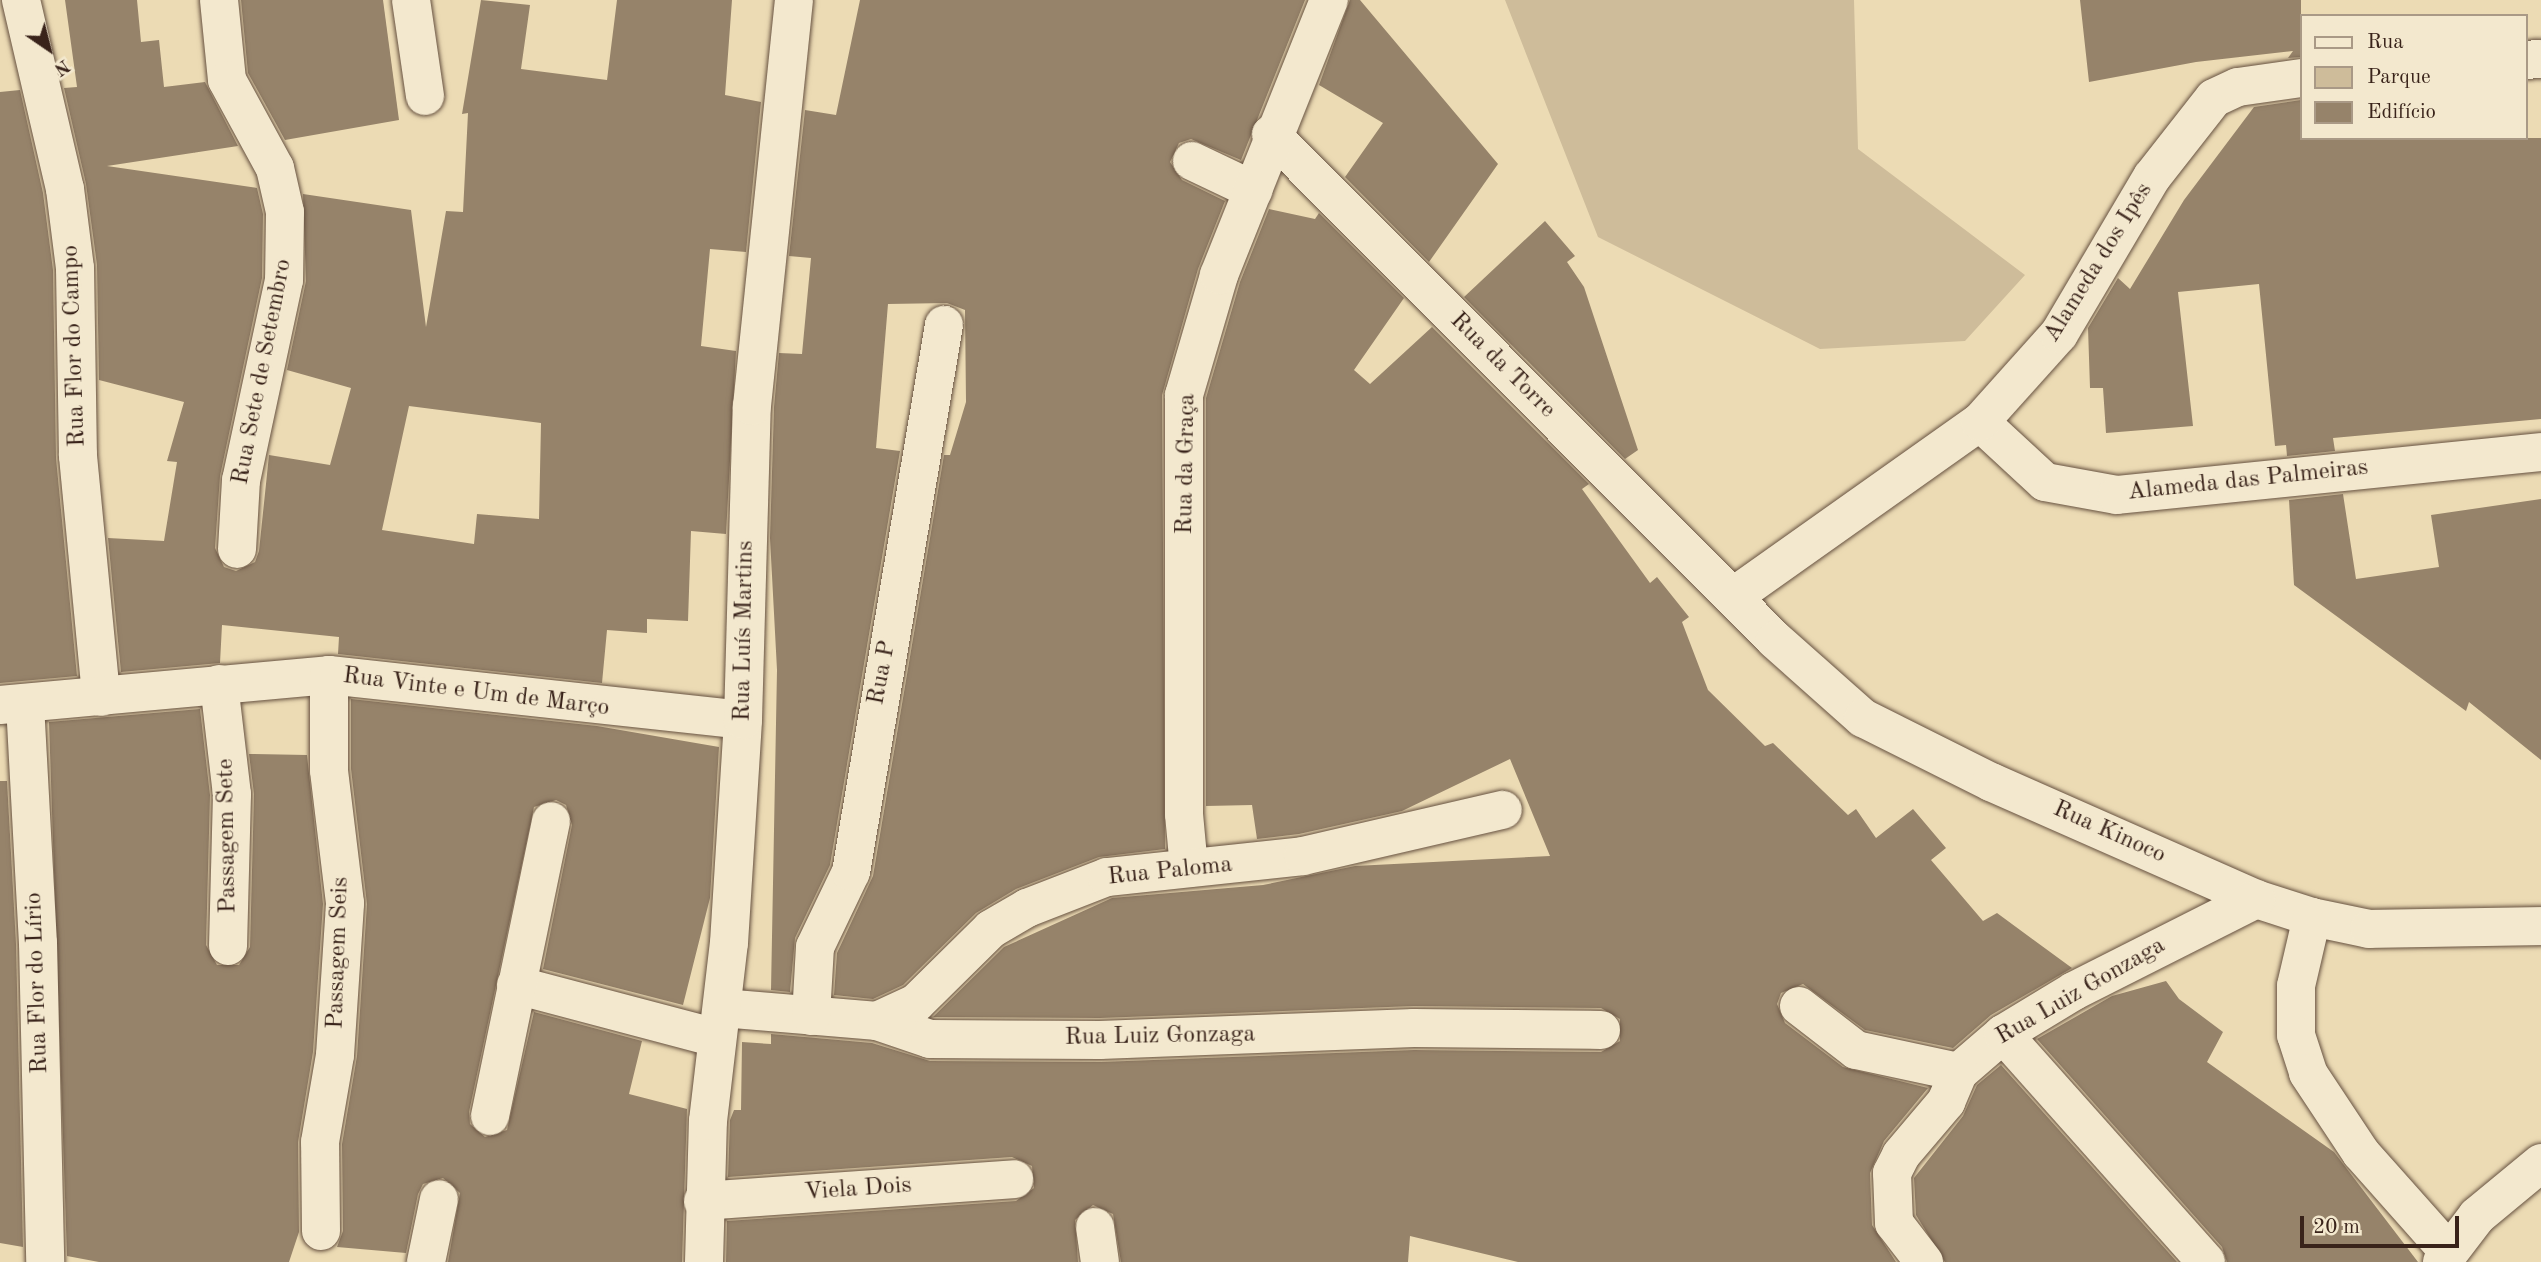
<!DOCTYPE html>
<meta charset="utf-8">
<style>
body{margin:0}
#map{position:relative;width:2541px;height:1262px;overflow:hidden;background:#ecdbb4;font-family:"Old Standard TT",serif}
div>[style]{position:absolute}
.green>*{inset:0;background:#cebc9a}
.building>*{inset:0;background:#96836a}
.roads{filter:drop-shadow(0 0 2px #665140) drop-shadow(0 0 2px #665140)}
.minor>*{height:38px;margin:-19px;padding:0 19px;transform-origin:19px;border-radius:19px;background:#f3e8ce}
span{translate:-50% -50%;white-space:nowrap;text-align:center;line-height:1.15;-webkit-text-stroke:5px #f3e8ce;paint-order:stroke}
.street-label{font-size:24px;color:#39231a}
.legend{position:absolute;left:2300px;top:14px;width:228px;height:126px;box-sizing:border-box;background:#f3e8ce;border:2px solid #a99986;margin:0;padding:9px 12px;list-style:none;font-size:21px;color:#39231a}
.legend li{display:flex;align-items:center;gap:14px;height:35px}
.legend b{width:35px;border:2px solid #a99986}
.north{position:absolute;left:14px;top:14px;width:70px;height:70px;-webkit-text-stroke:5px #f3e8ce;paint-order:stroke;rotate:145deg;font-size:19px;font-weight:700;line-height:28px;text-align:center;color:#39231a}
.north::after{content:'';display:block;margin:auto;width:24px;height:32px;background:#39231a;clip-path:polygon(50% 0,100% 100%,50% 72%,0 100%)}
.scale{position:absolute;left:2300px;top:1216px;width:159px;height:32px;box-sizing:border-box;border:4px solid #39231a;border-top:0;padding-left:9px;font-size:21px;line-height:24px;white-space:nowrap;color:#39231a;-webkit-text-stroke:5px #f3e8ce;paint-order:stroke}
</style>
<div id="map">
<div class="green">
<i style="clip-path:polygon(1505px 0,1854px 0,1858px 149px,2025px 275px,1965px 341px,1820px 349px,1598px 237px)"></i>
</div>
<div class="building">
<i style="clip-path:polygon(evenodd,65px 0,137px 0,141px 42px,159px 40px,164px 87px,205px 82px,238px 146px,107px 166px,257px 188px,263px 214px,262px 278px,220px 476px,215px 548px,224px 567px,236px 571px,255px 562px,259px 551px,269px 455px,330px 465px,351px 388px,287px 370px,306px 281px,303px 194px,411px 210px,426px 327px,446px 211px,463px 212px,468px 113px,462px 114px,481px 0,530px 5px,521px 69px,607px 80px,617px 0,732px 0,725px 95px,761px 102px,746px 252px,710px 249px,701px 346px,736px 351px,726px 534px,691px 531px,688px 621px,647px 619px,647px 633px,607px 630px,602px 683px,338px 654px,339px 637px,222px 625px,220px 663px,121px 672px,108px 538px,164px 541px,177px 462px,167px 461px,184px 402px,99px 380px,97px 265px,86px 184px,64px 88px,77px 87px,65px 0,409px 406px,541px 423px,539px 519px,477px 514px,474px 544px,382px 530px,409px 406px)"></i>
<i style="clip-path:polygon(241px 0,383px 0,399px 120px,285px 140px,248px 73px)"></i>
<i style="clip-path:polygon(860px 0,1305px 0,1241px 160px,1191px 139px,1179px 143px,1170px 162px,1182px 180px,1225px 201px,1198px 269px,1162px 395px,1165px 849px,1099px 857px,1016px 889px,976px 913px,903px 985px,873px 999px,834px 995px,837px 953px,873px 876px,944px 455px,950px 455px,966px 402px,965px 310px,947px 303px,888px 304px,876px 448px,900px 451px,830px 865px,795px 938px,790px 992px,771px 990px,777px 670px,770px 538px,774px 407px,779px 353px,802px 354px,811px 258px,789px 256px,805px 110px,836px 115px)"></i>
<i style="clip-path:polygon(1350px 0,1360px 0,1498px 164px,1429px 262px,1345px 177px,1383px 123px,1319px 85px)"></i>
<i style="clip-path:polygon(2080px 0,2301px 0,2301px 57px,2288px 58px,2293px 51px,2196px 62px,2089px 82px)"></i>
<i style="clip-path:polygon(20px 90px,43px 193px,53px 270px,56px 458px,77px 676px,0 683px,0 92px)"></i>
<i style="clip-path:polygon(2301px 100px,2301px 138px,2541px 138px,2541px 419px,2333px 438px,2335px 451px,2287px 456px,2286px 445px,2275px 446px,2259px 284px,2178px 292px,2193px 426px,2106px 433px,2103px 388px,2090px 388px,2088px 328px,2118px 278px,2130px 289px,2184px 200px,2254px 107px)"></i>
<i style="clip-path:polygon(1269px 209px,1315px 219px,1319px 213px,1404px 298px,1354px 370px,1370px 384px,1432px 327px,1589px 484px,1582px 489px,1650px 583px,1657px 577px,1689px 617px,1682px 622px,1708px 690px,1765px 746px,1773px 743px,1848px 815px,1856px 809px,1876px 838px,1913px 809px,1946px 848px,1931px 860px,1983px 921px,1997px 913px,2072px 968px,1991px 1015px,1953px 1048px,1865px 1030px,1803px 984px,1781px 993px,1777px 1004px,1785px 1023px,1843px 1067px,1928px 1088px,1884px 1141px,1870px 1173px,1872px 1225px,1896px 1262px,1518px 1262px,1410px 1236px,1408px 1262px,1121px 1262px,1113px 1214px,1093px 1205px,1075px 1220px,1078px 1262px,726px 1262px,727px 1221px,1016px 1201px,1034px 1188px,1032px 1166px,1012px 1157px,728px 1177px,730px 1120px,734px 1110px,741px 1110px,742px 1042px,771px 1044px,771px 1034px,872px 1043px,930px 1061px,1101px 1062px,1414px 1050px,1601px 1052px,1620px 1041px,1620px 1019px,1601px 1008px,1414px 1006px,1100px 1018px,933px 1017px,1004px 947px,1112px 898px,1263px 885px,1355px 866px,1550px 856px,1510px 759px,1402px 811px,1299px 834px,1257px 839px,1252px 805px,1206px 806px,1206px 398px,1240px 282px)"></i>
<i style="clip-path:polygon(1545px 221px,1575px 256px,1567px 262px,1584px 287px,1638px 450px,1625px 459px,1464px 297px)"></i>
<i style="clip-path:polygon(2343px 494px,2356px 579px,2439px 567px,2431px 515px,2541px 499px,2541px 760px,2469px 702px,2466px 711px,2294px 585px,2289px 500px)"></i>
<i style="clip-path:polygon(351px 699px,597px 726px,719px 747px,710px 898px,683px 1005px,543px 969px,572px 825px,566px 805px,556px 800px,534px 807px,469px 1112px,470px 1124px,485px 1137px,507px 1130px,534px 1012px,642px 1041px,629px 1094px,687px 1109px,682px 1262px,448px 1262px,460px 1193px,443px 1178px,423px 1184px,418px 1194px,406px 1253px,337px 1247px,343px 1231px,342px 1144px,357px 1056px,367px 904px,351px 769px)"></i>
<i style="clip-path:polygon(200px 709px,210px 795px,206px 945px,217px 965px,239px 965px,250px 947px,254px 794px,249px 754px,307px 755px,323px 904px,313px 1052px,298px 1142px,299px 1232px,289px 1262px,99px 1262px,67px 1256px,49px 722px)"></i>
<i style="clip-path:polygon(0 781px,7px 781px,16px 944px,23px 1247px,0 1243px)"></i>
<i style="clip-path:polygon(2166px 981px,2179px 999px,2223px 1032px,2207px 1062px,2334px 1152px,2418px 1262px,2227px 1262px,2222px 1247px,2037px 1039px,2112px 996px)"></i>
<i style="clip-path:polygon(2001px 1065px,2177px 1262px,1945px 1262px,1916px 1215px,1914px 1178px,1963px 1116px,1977px 1085px)"></i>
</div>
<div class="roads">
<div class="minor">
<i style="left:21px;top:0;width:194px;rotate:76.9deg"></i>
<i style="left:65px;top:189px;width:80px;rotate:82.8deg"></i>
<i style="left:75px;top:268px;width:188px;rotate:89.1deg"></i>
<i style="left:78px;top:456px;width:242px;rotate:84.5deg"></i>
<i style="left:219px;top:0;width:80px;rotate:84.3deg"></i>
<i style="left:227px;top:80px;width:100px;rotate:61.4deg"></i>
<i style="left:275px;top:168px;width:45px;rotate:77.2deg"></i>
<i style="left:285px;top:212px;width:68px;rotate:90.8deg"></i>
<i style="left:284px;top:280px;width:205px;rotate:102.1deg"></i>
<i style="left:241px;top:480px;width:69px;rotate:93.3deg"></i>
<i style="left:411px;top:0;width:97px;rotate:81.7deg"></i>
<i style="left:2525px;top:60px;width:16px;rotate:-4deg"></i>
<i style="left:1271px;top:134px;width:714px;rotate:45.11deg"></i>
<i style="left:1775px;top:640px;width:118px;rotate:41.6deg"></i>
<i style="left:1863px;top:718px;width:143px;rotate:26.6deg"></i>
<i style="left:1991px;top:782px;width:290px;rotate:23.8deg"></i>
<i style="left:2256px;top:899px;width:59px;rotate:17.8deg"></i>
<i style="left:2312px;top:917px;width:58px;rotate:11.9deg"></i>
<i style="left:2369px;top:929px;width:172px;rotate:-1deg"></i>
<i style="left:1192px;top:161px;width:68px;rotate:25.4deg"></i>
<i style="left:1980px;top:422px;width:88px;rotate:42.7deg"></i>
<i style="left:2045px;top:482px;width:73px;rotate:10.2deg"></i>
<i style="left:2117px;top:495px;width:426px;rotate:-5.8deg"></i>
<i style="left:1734px;top:596px;width:301px;rotate:-35.3deg"></i>
<i style="left:1980px;top:422px;width:118px;rotate:-48.1deg"></i>
<i style="left:2059px;top:334px;width:182px;rotate:-59.4deg"></i>
<i style="left:2152px;top:177px;width:100px;rotate:-51.9deg"></i>
<i style="left:2214px;top:98px;width:26px;rotate:-25deg"></i>
<i style="left:2238px;top:87px;width:64px;rotate:-8.1deg"></i>
<i style="left:219px;top:684px;width:111px;rotate:83.3deg"></i>
<i style="left:232px;top:794px;width:152px;rotate:91.5deg"></i>
<i style="left:25px;top:704px;width:239px;rotate:86.9deg"></i>
<i style="left:38px;top:943px;width:319px;rotate:88.7deg"></i>
<i style="left:0;top:705px;width:330px;rotate:-5.2deg"></i>
<i style="left:329px;top:675px;width:416px;rotate:6.2deg"></i>
<i style="left:1189px;top:868px;width:54px;rotate:-95.3deg"></i>
<i style="left:1184px;top:814px;width:419px;rotate:-90deg"></i>
<i style="left:1184px;top:395px;width:125px;rotate:-73.7deg"></i>
<i style="left:1219px;top:275px;width:296px;rotate:-68.2deg"></i>
<i style="left:2312px;top:917px;width:71px;rotate:103.1deg"></i>
<i style="left:2296px;top:986px;width:49px;rotate:90deg"></i>
<i style="left:2296px;top:1035px;width:40px;rotate:72deg"></i>
<i style="left:2308px;top:1073px;width:96px;rotate:56.5deg"></i>
<i style="left:2361px;top:1153px;width:130px;rotate:48.4deg"></i>
<i style="left:516px;top:985px;width:207px;rotate:14.8deg"></i>
<i style="left:1799px;top:1006px;width:72px;rotate:37.7deg"></i>
<i style="left:1856px;top:1050px;width:105px;rotate:12.1deg"></i>
<i style="left:1959px;top:1072px;width:58px;rotate:-40.8deg"></i>
<i style="left:2003px;top:1034px;width:83px;rotate:-31.2deg"></i>
<i style="left:2074px;top:991px;width:204px;rotate:-26.8deg"></i>
<i style="left:722px;top:1008px;width:156px;rotate:4.8deg"></i>
<i style="left:877px;top:1021px;width:56px;rotate:18.8deg"></i>
<i style="left:930px;top:1039px;width:170px;rotate:0.3deg"></i>
<i style="left:1100px;top:1040px;width:314px;rotate:-2.2deg"></i>
<i style="left:1414px;top:1028px;width:187px;rotate:0.6deg"></i>
<i style="left:811px;top:1016px;width:69px;rotate:-86.7deg"></i>
<i style="left:815px;top:947px;width:83px;rotate:-64.4deg"></i>
<i style="left:851px;top:872px;width:555px;rotate:-80.35deg"></i>
<i style="left:877px;top:1021px;width:43px;rotate:-24.8deg"></i>
<i style="left:916px;top:1003px;width:105px;rotate:-44.6deg"></i>
<i style="left:991px;top:929px;width:42px;rotate:-30.3deg"></i>
<i style="left:1027px;top:908px;width:86px;rotate:-21.2deg"></i>
<i style="left:1107px;top:877px;width:197px;rotate:-6.1deg"></i>
<i style="left:1303px;top:856px;width:205px;rotate:-13deg"></i>
<i style="left:2003px;top:1034px;width:305px;rotate:48.3deg"></i>
<i style="left:490px;top:1116px;width:301px;rotate:-78.3deg"></i>
<i style="left:703px;top:1201px;width:312px;rotate:-4deg"></i>
<i style="left:1095px;top:1227px;width:35px;rotate:82deg"></i>
<i style="left:321px;top:1231px;width:89px;rotate:-90.6deg"></i>
<i style="left:320px;top:1142px;width:88px;rotate:-80.2deg"></i>
<i style="left:335px;top:1055px;width:152px;rotate:-86.2deg"></i>
<i style="left:345px;top:903px;width:134px;rotate:-96.9deg"></i>
<i style="left:329px;top:770px;width:95px;rotate:-90deg"></i>
<i style="left:426px;top:1262px;width:64px;rotate:-78.3deg"></i>
<i style="left:704px;top:1262px;width:141px;rotate:-88.4deg"></i>
<i style="left:708px;top:1121px;width:179px;rotate:-83.3deg"></i>
<i style="left:729px;top:943px;width:223px;rotate:-86.4deg"></i>
<i style="left:743px;top:720px;width:314px;rotate:-88.4deg"></i>
<i style="left:752px;top:406px;width:408px;rotate:-84.1deg"></i>
<i style="left:1924px;top:1262px;width:49px;rotate:-127.6deg"></i>
<i style="left:1894px;top:1223px;width:50px;rotate:-92.3deg"></i>
<i style="left:1892px;top:1173px;width:20px;rotate:-63deg"></i>
<i style="left:1901px;top:1155px;width:70px;rotate:-49.7deg"></i>
<i style="left:1946px;top:1102px;width:33px;rotate:-67deg"></i>
<i style="left:2442px;top:1262px;width:58px;rotate:-52.7deg"></i>
<i style="left:2477px;top:1216px;width:83px;rotate:-39.6deg"></i>
</div>
</div>
<div class="street-label">
<span style="left:2099px;top:263px;rotate:-58deg">Alameda dos Ipês</span>
<span style="left:75px;top:346px;rotate:-92deg">Rua Flor do Campo</span>
<span style="left:1502px;top:366px;rotate:45deg">Rua da Torre</span>
<span style="left:263px;top:372px;rotate:-79deg">Rua Sete de Setembro</span>
<span style="left:1187px;top:464px;rotate:-89deg">Rua da Graça</span>
<span style="left:2248px;top:481px;rotate:-6deg">Alameda das Palmeiras</span>
<span style="left:745px;top:631px;rotate:-89deg">Rua Luís Martins</span>
<span style="left:883px;top:673px;rotate:-79deg">Rua P</span>
<span style="left:476px;top:693px;rotate:7deg">Rua Vinte e Um de Março</span>
<span style="left:2109px;top:833px;rotate:24deg">Rua Kinoco</span>
<span style="left:228px;top:836px;rotate:-91deg">Passagem Sete</span>
<span style="left:1170px;top:872px;rotate:-6deg">Rua Paloma</span>
<span style="left:339px;top:953px;rotate:-88deg">Passagem Seis</span>
<span style="left:38px;top:983px;rotate:-92deg">Rua Flor do Lírio</span>
<span style="left:2081px;top:992px;rotate:-30deg">Rua Luiz Gonzaga</span>
<span style="left:1160px;top:1037px;rotate:-1deg">Rua Luiz Gonzaga</span>
<span style="left:858px;top:1190px;rotate:-4deg">Viela Dois</span>
</div>
<ul class="legend">
<li><b style="height:9px;background:#f3e8ce"></b>Rua</li>
<li><b style="height:19px;background:#cebc9a"></b>Parque</li>
<li><b style="height:19px;background:#96836a"></b>Edifício</li>
</ul>
<div class="north">N</div>
<div class="scale">20 m</div>
</div>
